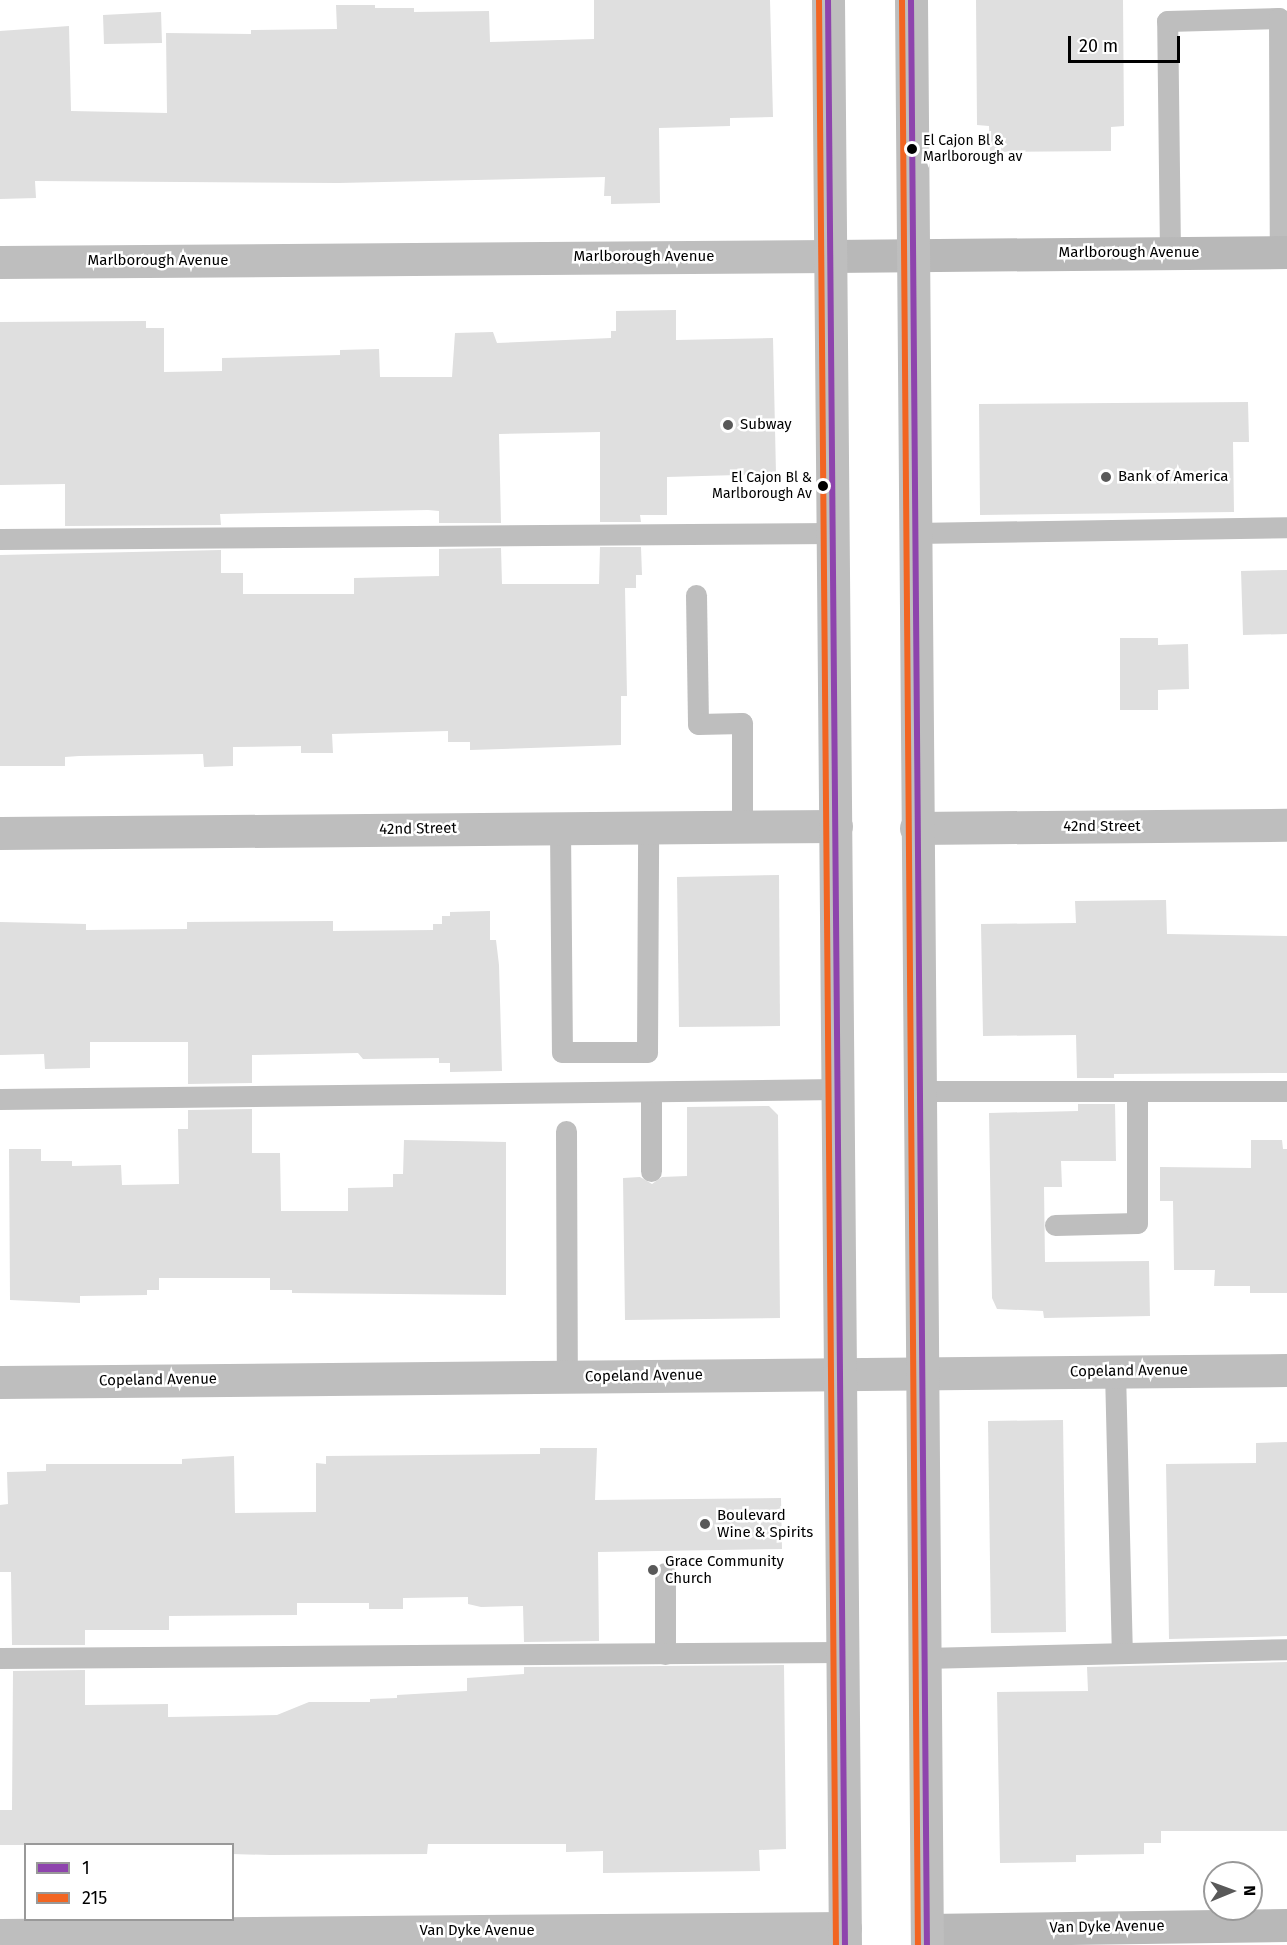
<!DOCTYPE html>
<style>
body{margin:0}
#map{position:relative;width:1287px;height:1945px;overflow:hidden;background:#fff;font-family:"Fira Sans",sans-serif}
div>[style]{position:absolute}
.building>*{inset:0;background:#dfdfdf}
.lane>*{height:21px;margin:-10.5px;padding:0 10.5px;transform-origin:10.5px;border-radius:10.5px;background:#bebebe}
.street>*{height:33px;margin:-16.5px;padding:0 16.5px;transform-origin:16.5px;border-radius:16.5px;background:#bebebe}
.secondary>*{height:33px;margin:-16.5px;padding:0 16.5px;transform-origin:16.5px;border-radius:16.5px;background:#b8b8b8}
.primary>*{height:33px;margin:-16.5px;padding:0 16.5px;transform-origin:16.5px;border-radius:16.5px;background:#bebebe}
.bus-1>*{height:6px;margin:-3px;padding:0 3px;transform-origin:3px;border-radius:3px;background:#8e44ad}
.bus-2>*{height:6px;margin:-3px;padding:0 3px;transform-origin:3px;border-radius:3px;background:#f26522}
.dots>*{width:16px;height:16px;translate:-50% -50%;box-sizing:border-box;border:3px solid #fff;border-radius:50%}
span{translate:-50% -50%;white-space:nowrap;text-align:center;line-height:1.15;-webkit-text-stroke:5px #fff;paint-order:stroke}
.bus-label{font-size:14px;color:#000}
.left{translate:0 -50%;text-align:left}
.right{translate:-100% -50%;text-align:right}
.street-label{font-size:15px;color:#000}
.poi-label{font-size:15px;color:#000}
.legend{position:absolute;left:24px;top:1843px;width:210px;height:78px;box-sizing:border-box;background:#fff;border:2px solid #999;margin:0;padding:8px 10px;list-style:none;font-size:18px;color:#000}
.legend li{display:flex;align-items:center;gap:12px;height:30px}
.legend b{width:30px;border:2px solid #999}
.north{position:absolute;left:1203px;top:1861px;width:60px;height:60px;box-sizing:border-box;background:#fff;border:2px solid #999;border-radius:50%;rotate:89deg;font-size:16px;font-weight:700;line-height:24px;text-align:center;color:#000}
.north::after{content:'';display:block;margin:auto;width:21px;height:27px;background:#595959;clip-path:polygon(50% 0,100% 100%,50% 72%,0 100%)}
.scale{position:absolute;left:1068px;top:36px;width:112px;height:27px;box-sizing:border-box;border:3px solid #000;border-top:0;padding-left:8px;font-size:18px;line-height:21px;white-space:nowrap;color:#000;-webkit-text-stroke:4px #fff;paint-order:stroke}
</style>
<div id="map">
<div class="building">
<i style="clip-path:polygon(594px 0,770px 0,773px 117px,730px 118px,730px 126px,659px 128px,660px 203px,611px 204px,611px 196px,604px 196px,605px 177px,338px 183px,35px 181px,36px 198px,0 199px,0 31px,69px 26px,71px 111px,167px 113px,166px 33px,251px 34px,251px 30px,337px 29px,336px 5px,375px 5px,375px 8px,414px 8px,414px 12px,489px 11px,490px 42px,594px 39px)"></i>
<i style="clip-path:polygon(976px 0,1123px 0,1124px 126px,1111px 127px,1111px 151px,990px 152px,989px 126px,977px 125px)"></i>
<i style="clip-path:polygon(161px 12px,162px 43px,104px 44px,103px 15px)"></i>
<i style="clip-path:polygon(676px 310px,676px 340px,773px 338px,776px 474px,667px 477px,667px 515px,640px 515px,641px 522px,600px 522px,600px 432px,499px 434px,501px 523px,439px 523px,439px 511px,428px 510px,220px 514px,221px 525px,65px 526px,65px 484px,0 485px,0 322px,146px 321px,146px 328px,164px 328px,164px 372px,222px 371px,222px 358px,340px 355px,340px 350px,379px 349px,380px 377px,452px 377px,455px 333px,493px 332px,497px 343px,611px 338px,611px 331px,616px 331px,616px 311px)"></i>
<i style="clip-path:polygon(1248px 402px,1249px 442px,1233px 442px,1234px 512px,980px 515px,979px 404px)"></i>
<i style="clip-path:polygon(600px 547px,641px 547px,642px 575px,636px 575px,636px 588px,625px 588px,627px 696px,621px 696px,621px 745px,470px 750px,470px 742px,448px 742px,448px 731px,332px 734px,333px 753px,301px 753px,301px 746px,233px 747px,233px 766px,204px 767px,203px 754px,79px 756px,65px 757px,65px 766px,0 766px,0 555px,221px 550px,221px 573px,243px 573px,243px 594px,354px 594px,354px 578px,439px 576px,439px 549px,501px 548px,502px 584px,599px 584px)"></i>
<i style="clip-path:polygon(1287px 570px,1287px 634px,1243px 635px,1241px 571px)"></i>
<i style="clip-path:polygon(1120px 638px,1158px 638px,1158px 645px,1188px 644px,1189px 689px,1158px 690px,1158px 710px,1120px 710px)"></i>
<i style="clip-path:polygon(779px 875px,780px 1026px,679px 1027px,677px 877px)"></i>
<i style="clip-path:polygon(1166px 900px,1167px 934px,1287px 936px,1287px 1073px,1114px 1074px,1114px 1078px,1077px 1078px,1076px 1035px,983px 1036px,981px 924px,1076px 923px,1075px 901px)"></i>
<i style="clip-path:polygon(490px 911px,490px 940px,496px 940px,499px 965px,502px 1071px,450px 1072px,450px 1063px,439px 1063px,439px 1058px,363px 1059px,358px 1053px,252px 1055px,252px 1083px,188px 1084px,188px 1042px,90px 1042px,90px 1068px,45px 1069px,44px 1054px,0 1055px,0 922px,86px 924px,86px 930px,187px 929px,187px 922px,333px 921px,333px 931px,433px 930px,433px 924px,442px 924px,442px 916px,450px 916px,450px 912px)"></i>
<i style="clip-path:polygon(1078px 1104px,1115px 1104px,1116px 1161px,1061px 1161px,1062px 1187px,1044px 1187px,1045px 1262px,1149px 1261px,1150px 1316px,1044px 1318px,1043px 1311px,997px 1309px,992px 1298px,989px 1113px,1078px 1111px)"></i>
<i style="clip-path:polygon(769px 1106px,778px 1115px,780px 1318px,625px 1320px,623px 1178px,640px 1177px,652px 1184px,662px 1177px,687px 1176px,687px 1107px)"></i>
<i style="clip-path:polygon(252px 1109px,252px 1153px,280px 1153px,281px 1211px,348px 1211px,348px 1188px,393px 1187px,393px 1174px,403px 1174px,404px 1140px,506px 1142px,506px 1295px,292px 1293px,292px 1290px,270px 1290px,270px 1278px,159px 1278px,159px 1290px,147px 1290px,147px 1295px,80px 1296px,80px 1303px,10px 1300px,9px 1149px,41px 1149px,41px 1161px,72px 1161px,72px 1166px,121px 1165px,122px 1185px,179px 1184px,178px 1129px,188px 1129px,188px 1110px)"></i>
<i style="clip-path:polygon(1251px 1140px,1282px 1140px,1283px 1149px,1287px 1149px,1287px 1293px,1250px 1293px,1250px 1286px,1214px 1286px,1215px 1270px,1174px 1270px,1173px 1201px,1160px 1201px,1160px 1167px,1251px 1168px)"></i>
<i style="clip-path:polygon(1063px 1420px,1066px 1632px,991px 1633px,988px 1421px)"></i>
<i style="clip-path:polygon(1287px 1442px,1287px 1636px,1169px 1639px,1166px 1464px,1256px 1463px,1256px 1443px)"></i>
<i style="clip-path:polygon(540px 1448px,597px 1448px,595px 1500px,781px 1498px,782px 1549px,598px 1552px,599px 1641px,524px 1642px,523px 1606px,481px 1607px,468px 1604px,468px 1597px,403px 1598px,403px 1609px,369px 1609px,369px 1603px,297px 1603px,297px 1615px,169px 1616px,169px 1630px,85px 1630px,85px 1645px,12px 1645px,11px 1572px,0 1572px,0 1505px,8px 1504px,7px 1472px,46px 1471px,46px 1464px,182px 1464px,182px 1459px,234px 1456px,235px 1513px,316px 1512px,316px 1463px,326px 1464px,326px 1456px,540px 1454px)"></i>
<i style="clip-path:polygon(1287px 1662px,1287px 1831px,1161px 1831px,1161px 1843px,1144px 1843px,1144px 1854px,1076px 1855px,1076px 1862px,1000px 1863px,997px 1692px,1088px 1691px,1087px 1667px)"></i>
<i style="clip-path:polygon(784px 1665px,786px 1849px,759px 1850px,760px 1871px,603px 1873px,603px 1851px,566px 1852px,566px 1844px,428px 1844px,427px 1854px,270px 1855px,232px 1854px,232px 1845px,0 1845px,0 1810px,12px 1810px,13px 1671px,85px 1670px,85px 1705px,168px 1704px,168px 1717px,277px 1715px,309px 1702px,370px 1702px,370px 1699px,397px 1698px,397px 1695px,467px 1691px,467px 1678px,524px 1674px,524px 1667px)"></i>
</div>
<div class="lane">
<i style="left:1170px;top:253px;width:232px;rotate:-90.7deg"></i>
<i style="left:1167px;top:21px;width:112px;rotate:-1.5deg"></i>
<i style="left:1279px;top:18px;width:234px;rotate:89.8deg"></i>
<i style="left:914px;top:533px;width:373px;rotate:-0.9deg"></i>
<i style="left:0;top:539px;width:834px;rotate:-0.41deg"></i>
<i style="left:696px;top:595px;width:129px;rotate:89.1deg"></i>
<i style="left:698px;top:724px;width:44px;rotate:-1.3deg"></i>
<i style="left:742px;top:723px;width:103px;rotate:90deg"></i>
<i style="left:560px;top:828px;width:224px;rotate:89.5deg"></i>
<i style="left:562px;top:1052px;width:85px"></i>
<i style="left:647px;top:1052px;width:225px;rotate:-89.7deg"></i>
<i style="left:919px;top:1091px;width:368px"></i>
<i style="left:651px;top:1092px;width:79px;rotate:90deg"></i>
<i style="left:0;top:1099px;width:838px;rotate:-0.68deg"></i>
<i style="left:566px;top:1131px;width:246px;rotate:89.8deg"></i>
<i style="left:1055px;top:1225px;width:82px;rotate:-1.4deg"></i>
<i style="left:1137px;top:1223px;width:132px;rotate:-90deg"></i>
<i style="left:1115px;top:1371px;width:282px;rotate:88.6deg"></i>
<i style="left:665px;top:1573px;width:81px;rotate:90deg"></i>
<i style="left:0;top:1658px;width:843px;rotate:-0.41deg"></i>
<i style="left:924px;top:1658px;width:363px;rotate:-1.4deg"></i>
</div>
<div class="street">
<i style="left:0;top:262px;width:831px;rotate:-0.41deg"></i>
<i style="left:916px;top:828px;width:371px;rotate:-0.5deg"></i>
<i style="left:0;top:833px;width:836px;rotate:-0.48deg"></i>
<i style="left:0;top:1382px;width:1287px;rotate:-0.53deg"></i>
<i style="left:0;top:1935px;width:845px;rotate:-0.47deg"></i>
</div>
<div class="secondary">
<i style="left:831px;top:256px;width:456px;rotate:-0.5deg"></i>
<i style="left:927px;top:1930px;width:360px;rotate:-0.8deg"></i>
</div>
<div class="primary">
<i style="left:828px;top:0;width:1945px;rotate:89.5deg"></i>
<i style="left:911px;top:0;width:1945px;rotate:89.53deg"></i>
</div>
<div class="bus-1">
<i style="left:828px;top:0;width:1945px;rotate:89.5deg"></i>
<i style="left:911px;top:0;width:1945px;rotate:89.53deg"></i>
</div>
<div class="bus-2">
<i style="left:819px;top:0;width:1945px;rotate:89.5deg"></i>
<i style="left:902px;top:0;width:1945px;rotate:89.53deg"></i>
</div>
<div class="dots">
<i style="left:912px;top:149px;background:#000"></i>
<i style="left:728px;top:425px;background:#595959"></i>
<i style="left:1106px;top:477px;background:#595959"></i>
<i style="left:823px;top:486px;background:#000"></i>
<i style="left:705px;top:1524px;background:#595959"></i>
<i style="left:653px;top:1570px;background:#595959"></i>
</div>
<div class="bus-label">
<span class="left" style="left:923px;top:149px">El Cajon Bl &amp;<br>Marlborough av</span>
<span class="right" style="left:812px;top:486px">El Cajon Bl &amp;<br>Marlborough Av</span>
</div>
<div class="street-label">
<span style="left:1129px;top:253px">Marlborough Avenue</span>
<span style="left:644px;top:257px">Marlborough Avenue</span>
<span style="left:158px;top:261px">Marlborough Avenue</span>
<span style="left:1102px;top:827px">42nd Street</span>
<span style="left:418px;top:829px;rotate:-1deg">42nd Street</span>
<span style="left:1129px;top:1371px;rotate:-1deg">Copeland Avenue</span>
<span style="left:644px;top:1376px;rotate:-1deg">Copeland Avenue</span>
<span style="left:158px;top:1380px;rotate:-1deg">Copeland Avenue</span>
<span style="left:1107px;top:1927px;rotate:-1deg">Van Dyke Avenue</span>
<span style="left:477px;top:1931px">Van Dyke Avenue</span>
</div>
<div class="poi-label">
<span class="left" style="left:740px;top:425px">Subway</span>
<span class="left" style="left:1118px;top:477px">Bank of America</span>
<span class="left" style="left:717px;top:1524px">Boulevard<br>Wine &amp; Spirits</span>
<span class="left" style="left:665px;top:1570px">Grace Community<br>Church</span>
</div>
<ul class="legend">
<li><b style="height:8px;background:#8e44ad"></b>1</li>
<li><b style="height:8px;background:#f26522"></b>215</li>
</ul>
<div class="north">N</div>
<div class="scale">20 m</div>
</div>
